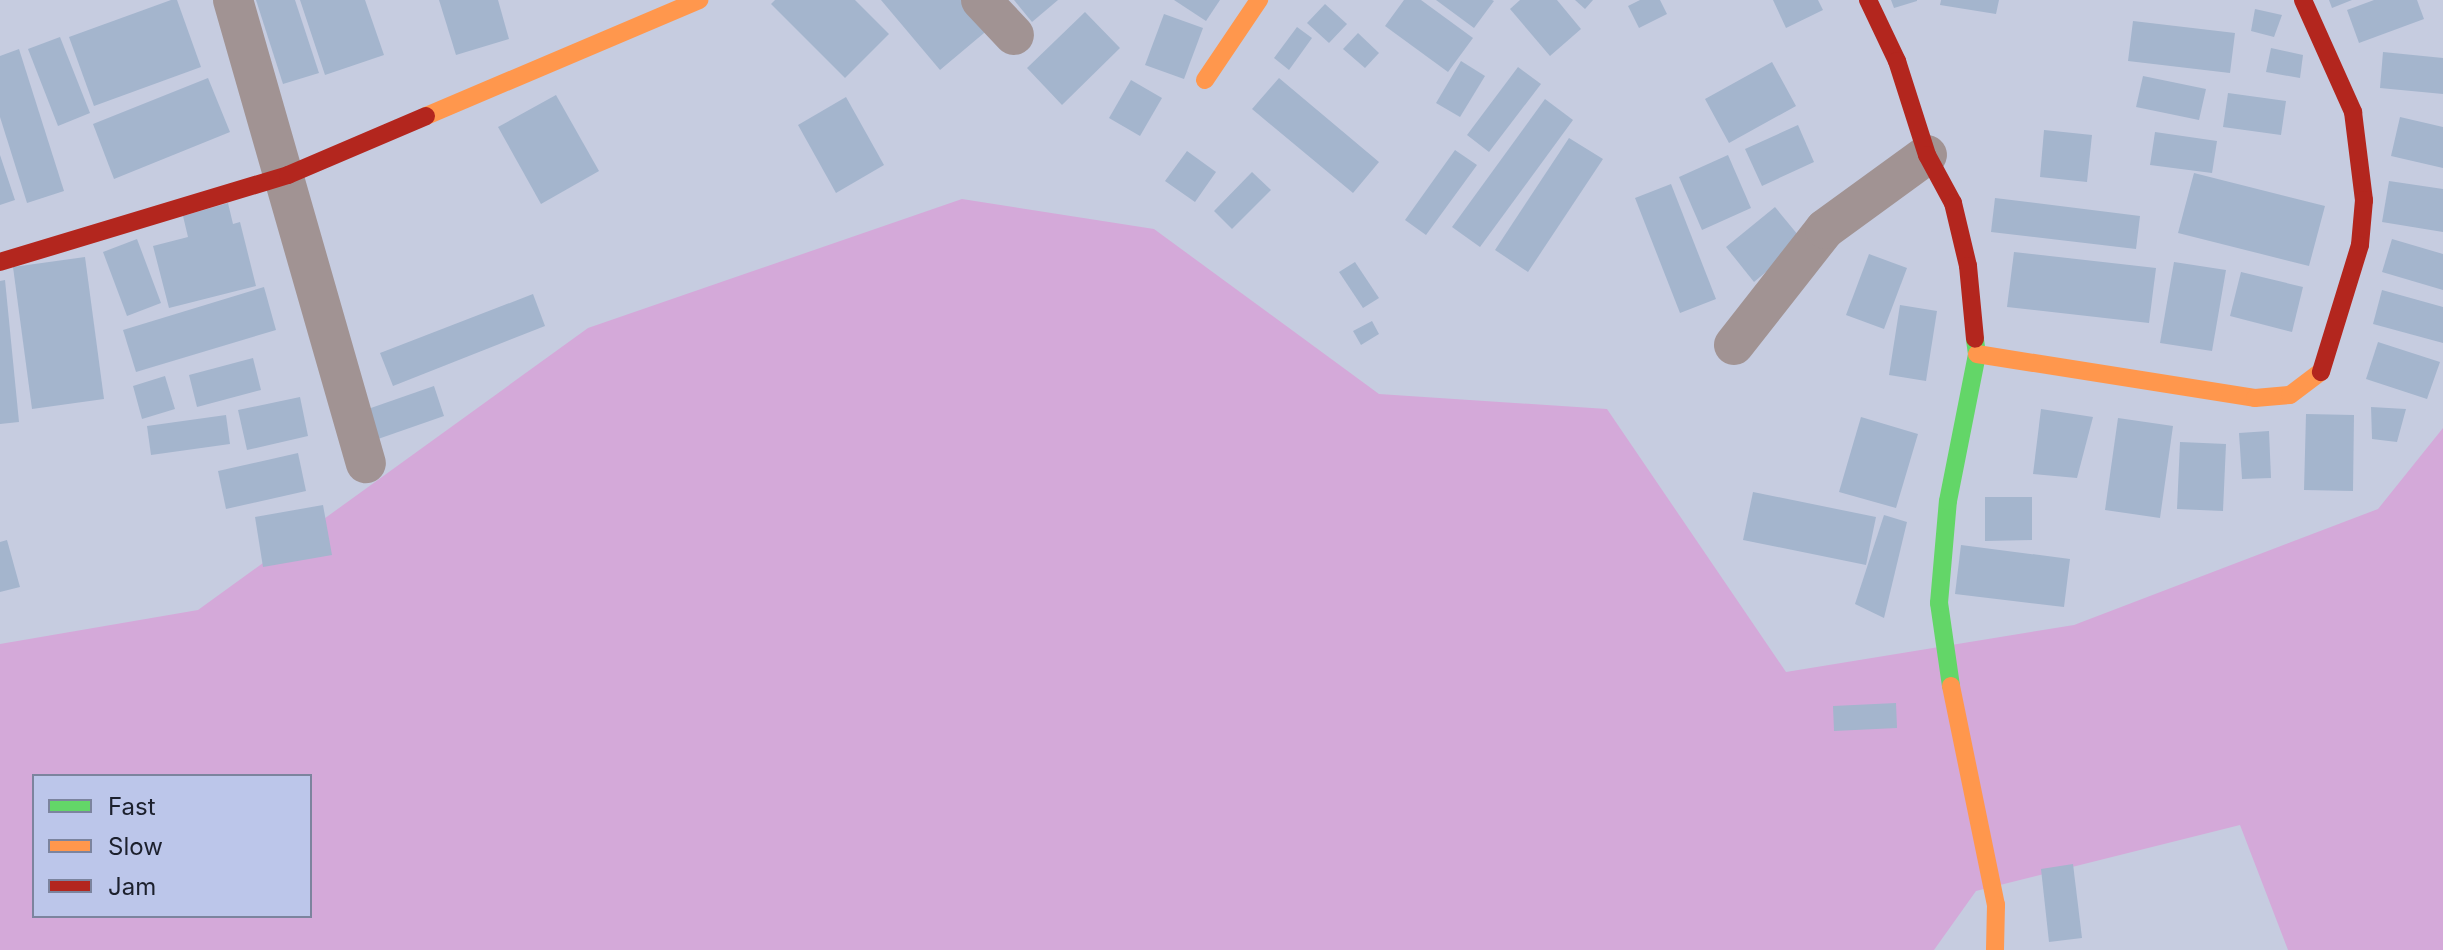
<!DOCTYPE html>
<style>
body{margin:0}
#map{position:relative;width:2443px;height:950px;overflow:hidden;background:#c6cce0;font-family:Inter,sans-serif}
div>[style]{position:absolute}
.green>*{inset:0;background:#d4a9d9}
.building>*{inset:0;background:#a4b5cd}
.street>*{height:40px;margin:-20px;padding:0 20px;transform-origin:20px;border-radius:20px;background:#a19393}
.fast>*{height:18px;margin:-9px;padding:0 9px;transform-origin:9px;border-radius:9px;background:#63d668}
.slow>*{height:18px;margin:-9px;padding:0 9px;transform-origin:9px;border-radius:9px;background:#ff974d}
.jam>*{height:18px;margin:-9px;padding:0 9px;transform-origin:9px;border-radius:9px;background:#b3261e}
span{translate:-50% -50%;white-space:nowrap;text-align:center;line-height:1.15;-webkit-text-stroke:7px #bcc6ea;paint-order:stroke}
.legend{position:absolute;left:32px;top:774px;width:280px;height:144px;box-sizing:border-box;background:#bcc6ea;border:2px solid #7c849e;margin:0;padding:10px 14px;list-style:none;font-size:24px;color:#1c202d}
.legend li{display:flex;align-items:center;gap:16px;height:40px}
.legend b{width:40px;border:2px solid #7c849e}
</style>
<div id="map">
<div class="green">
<i style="clip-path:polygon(evenodd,962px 199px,1154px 229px,1379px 394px,1607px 409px,1786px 672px,2074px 625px,2378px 509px,2443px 428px,2443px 950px,2288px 950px,2240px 825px,1976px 891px,1934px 950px,0 950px,0 644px,198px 610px,588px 328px,962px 199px,34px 776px,310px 776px,310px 916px,34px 916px,34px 776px)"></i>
</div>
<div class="building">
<i style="clip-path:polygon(171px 0,177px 0,201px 67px,94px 106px,69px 37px)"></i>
<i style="clip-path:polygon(256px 0,295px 0,319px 73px,283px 84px)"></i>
<i style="clip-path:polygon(300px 0,365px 0,384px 55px,325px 75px)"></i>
<i style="clip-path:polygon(439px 0,498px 0,509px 39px,456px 55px)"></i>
<i style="clip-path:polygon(775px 0,855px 0,889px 34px,845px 78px,771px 4px)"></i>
<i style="clip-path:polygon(881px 0,966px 0,990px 28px,940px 70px)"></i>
<i style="clip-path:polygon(1014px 0,1058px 0,1032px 22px)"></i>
<i style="clip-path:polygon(1174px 0,1220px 0,1206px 21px)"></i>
<i style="clip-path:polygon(1404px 0,1421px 0,1473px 38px,1448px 72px,1385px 26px)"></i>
<i style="clip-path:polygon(1436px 0,1492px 0,1494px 1px,1474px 28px)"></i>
<i style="clip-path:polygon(1520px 0,1557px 0,1581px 29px,1550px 56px,1510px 9px)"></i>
<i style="clip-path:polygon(1575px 0,1593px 0,1585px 9px)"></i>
<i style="clip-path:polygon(1640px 0,1660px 0,1667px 14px,1639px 28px,1628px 6px)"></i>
<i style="clip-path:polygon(1773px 0,1818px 0,1823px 10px,1786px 28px)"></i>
<i style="clip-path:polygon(1891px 0,1917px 0,1917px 1px,1894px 8px)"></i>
<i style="clip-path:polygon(1941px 0,1999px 0,1996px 14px,1940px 5px)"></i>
<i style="clip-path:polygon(2329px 0,2352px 0,2332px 8px)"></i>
<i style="clip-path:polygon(2374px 0,2417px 0,2424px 19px,2359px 43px,2347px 10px)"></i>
<i style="clip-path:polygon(1325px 4px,1347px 24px,1329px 43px,1307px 23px)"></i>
<i style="clip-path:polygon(2255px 9px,2282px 15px,2274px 37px,2251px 31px)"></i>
<i style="clip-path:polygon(1085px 12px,1120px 48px,1062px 105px,1027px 68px)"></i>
<i style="clip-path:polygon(1164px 14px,1203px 28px,1184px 79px,1145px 65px)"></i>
<i style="clip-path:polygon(2133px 21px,2235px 33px,2230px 73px,2128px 61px)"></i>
<i style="clip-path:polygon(1297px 27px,1312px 38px,1289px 70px,1274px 58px)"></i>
<i style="clip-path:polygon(1358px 33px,1379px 53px,1365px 68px,1343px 49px)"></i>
<i style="clip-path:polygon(60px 37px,90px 113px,58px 126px,28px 49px)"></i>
<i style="clip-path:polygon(2271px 48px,2303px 55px,2300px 78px,2266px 72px)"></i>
<i style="clip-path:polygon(19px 49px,64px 191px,27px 203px,0 117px,0 56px)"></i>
<i style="clip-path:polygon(2383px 52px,2443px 58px,2443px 94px,2380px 88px)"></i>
<i style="clip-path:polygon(1461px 61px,1485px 76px,1460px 117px,1436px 103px)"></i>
<i style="clip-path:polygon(1772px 62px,1796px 106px,1729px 143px,1705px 99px)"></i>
<i style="clip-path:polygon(1518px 67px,1541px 84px,1489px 152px,1467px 135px)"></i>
<i style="clip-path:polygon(2143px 76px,2206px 89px,2199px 120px,2136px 107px)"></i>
<i style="clip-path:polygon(208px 78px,230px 132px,114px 179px,93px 124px)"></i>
<i style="clip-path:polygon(1279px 78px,1379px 162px,1353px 193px,1252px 109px)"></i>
<i style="clip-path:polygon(1131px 80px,1162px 98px,1140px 136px,1109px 118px)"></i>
<i style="clip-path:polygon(2228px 93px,2286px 101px,2281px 135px,2223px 127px)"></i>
<i style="clip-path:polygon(556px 95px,599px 171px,541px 204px,498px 127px)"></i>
<i style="clip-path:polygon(846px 97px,884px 165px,836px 193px,798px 125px)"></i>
<i style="clip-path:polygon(1545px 99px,1573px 120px,1480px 247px,1452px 227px)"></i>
<i style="clip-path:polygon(2400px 117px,2443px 127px,2443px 168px,2391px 156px)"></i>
<i style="clip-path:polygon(1798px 125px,1814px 162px,1762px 186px,1745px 149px)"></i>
<i style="clip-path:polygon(2044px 130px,2092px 135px,2087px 182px,2040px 177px)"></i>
<i style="clip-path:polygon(2155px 132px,2217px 141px,2212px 173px,2150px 165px)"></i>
<i style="clip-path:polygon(1569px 138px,1603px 159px,1528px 272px,1495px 250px)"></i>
<i style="clip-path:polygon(1455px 150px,1477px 165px,1426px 235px,1405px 220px)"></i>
<i style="clip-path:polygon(1187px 151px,1216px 172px,1195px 202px,1165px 181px)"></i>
<i style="clip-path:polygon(0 155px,15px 200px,0 205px)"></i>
<i style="clip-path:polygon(1728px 155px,1751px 208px,1702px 230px,1679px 177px)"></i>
<i style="clip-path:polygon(1252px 172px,1271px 190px,1232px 229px,1214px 211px)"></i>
<i style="clip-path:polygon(2194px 173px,2325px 206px,2309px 266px,2178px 233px)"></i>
<i style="clip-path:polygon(2389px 181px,2443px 189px,2443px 232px,2382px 222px)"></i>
<i style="clip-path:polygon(1671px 184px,1716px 299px,1680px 313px,1635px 198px)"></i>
<i style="clip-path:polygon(1995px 198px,2140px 216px,2136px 249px,1991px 232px)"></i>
<i style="clip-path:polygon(228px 203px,233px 224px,240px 222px,256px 286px,169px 308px,153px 246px,188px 237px,183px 216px)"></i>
<i style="clip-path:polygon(1775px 207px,1803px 241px,1754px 282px,1726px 247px)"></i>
<i style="clip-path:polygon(137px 239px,161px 303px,127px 316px,103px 252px)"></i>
<i style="clip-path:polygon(2392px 239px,2443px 254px,2443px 290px,2382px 272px)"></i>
<i style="clip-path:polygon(2014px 252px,2156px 268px,2149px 323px,2007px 307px)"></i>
<i style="clip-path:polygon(1869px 254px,1907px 268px,1884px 329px,1846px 315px)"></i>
<i style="clip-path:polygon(85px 257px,104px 399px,32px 409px,13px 267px)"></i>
<i style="clip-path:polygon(1355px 262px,1379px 298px,1363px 308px,1339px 272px)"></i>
<i style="clip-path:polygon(2174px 262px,2226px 270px,2212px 351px,2160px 343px)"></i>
<i style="clip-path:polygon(2241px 272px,2303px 287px,2292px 332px,2230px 316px)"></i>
<i style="clip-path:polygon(5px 280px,19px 422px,0 424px,0 281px)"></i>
<i style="clip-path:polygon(264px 287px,276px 330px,136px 372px,123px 330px)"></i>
<i style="clip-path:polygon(2382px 290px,2443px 307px,2443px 343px,2373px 324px)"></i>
<i style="clip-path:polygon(533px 294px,545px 326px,393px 386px,380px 353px)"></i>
<i style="clip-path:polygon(1900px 305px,1937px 311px,1926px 381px,1889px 375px)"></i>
<i style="clip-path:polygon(1372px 321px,1379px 334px,1361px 345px,1353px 331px)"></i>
<i style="clip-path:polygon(2378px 342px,2440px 362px,2427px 399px,2366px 379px)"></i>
<i style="clip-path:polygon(253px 358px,261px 390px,197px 407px,189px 375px)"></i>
<i style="clip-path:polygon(165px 376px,175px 409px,142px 419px,133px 386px)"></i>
<i style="clip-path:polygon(434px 386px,444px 416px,378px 439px,368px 409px)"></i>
<i style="clip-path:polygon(300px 397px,308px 436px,247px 450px,238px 410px)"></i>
<i style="clip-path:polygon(2371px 407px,2406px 409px,2397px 442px,2372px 439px)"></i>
<i style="clip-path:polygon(2041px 409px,2093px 417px,2077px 478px,2033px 474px)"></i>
<i style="clip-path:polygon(2306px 414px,2354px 415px,2353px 491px,2304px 490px)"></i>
<i style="clip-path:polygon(226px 415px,230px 444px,151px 455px,147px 426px)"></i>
<i style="clip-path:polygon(1861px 417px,1918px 434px,1896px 508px,1839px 492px)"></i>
<i style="clip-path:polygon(2118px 418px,2173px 426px,2160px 518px,2105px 510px)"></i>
<i style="clip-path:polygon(2269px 431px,2271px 478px,2242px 479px,2239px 433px)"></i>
<i style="clip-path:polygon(2180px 442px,2226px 444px,2223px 511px,2177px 509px)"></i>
<i style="clip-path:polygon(298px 453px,306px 491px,226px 509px,218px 471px)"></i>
<i style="clip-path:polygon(1753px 492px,1876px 517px,1866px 565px,1743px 540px)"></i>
<i style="clip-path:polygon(1985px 497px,2032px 497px,2032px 540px,1985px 541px)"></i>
<i style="clip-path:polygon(323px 505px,332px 555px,263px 567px,255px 517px)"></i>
<i style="clip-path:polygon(1884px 515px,1907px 522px,1884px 618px,1855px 604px)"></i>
<i style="clip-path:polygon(7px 540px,20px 587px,0 592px,0 542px)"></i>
<i style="clip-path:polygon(1961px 545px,2070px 559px,2064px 607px,1955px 594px)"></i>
<i style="clip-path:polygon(1896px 703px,1897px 728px,1834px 731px,1833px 706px)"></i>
<i style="clip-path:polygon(2073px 864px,2082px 938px,2049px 942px,2041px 869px)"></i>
</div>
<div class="street">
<i style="left:233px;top:0;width:482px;rotate:74deg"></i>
<i style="left:981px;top:0;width:48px;rotate:46.7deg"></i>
<i style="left:1734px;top:345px;width:147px;rotate:-51.9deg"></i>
<i style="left:1825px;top:229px;width:126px;rotate:-36deg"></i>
</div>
<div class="fast">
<i style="left:1951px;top:686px;width:84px;rotate:-98.2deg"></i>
<i style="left:1939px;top:603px;width:102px;rotate:-85deg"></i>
<i style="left:1948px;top:501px;width:150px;rotate:-78.8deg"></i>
<i style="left:1977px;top:354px;width:15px;rotate:-98deg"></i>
</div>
<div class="slow">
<i style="left:1205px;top:80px;width:97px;rotate:-56deg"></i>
<i style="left:426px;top:116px;width:297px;rotate:-23deg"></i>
<i style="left:1977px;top:354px;width:281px;rotate:9deg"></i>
<i style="left:2255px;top:398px;width:35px;rotate:-5deg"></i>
<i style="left:2290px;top:395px;width:39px;rotate:-37deg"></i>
<i style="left:1951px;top:686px;width:224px;rotate:78.4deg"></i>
<i style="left:1996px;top:905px;width:45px;rotate:91.3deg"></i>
</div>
<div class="jam">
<i style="left:1868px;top:0;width:68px;rotate:64.6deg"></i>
<i style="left:1897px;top:61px;width:99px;rotate:72.3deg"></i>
<i style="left:1927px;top:155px;width:55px;rotate:61.6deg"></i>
<i style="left:1953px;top:203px;width:65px;rotate:76.6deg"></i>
<i style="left:1968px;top:266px;width:73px;rotate:84.5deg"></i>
<i style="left:2303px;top:0;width:123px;rotate:65.9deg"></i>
<i style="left:2353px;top:112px;width:89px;rotate:82.9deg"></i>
<i style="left:2364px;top:200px;width:45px;rotate:95.1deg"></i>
<i style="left:2360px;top:245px;width:133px;rotate:107.1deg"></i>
<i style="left:0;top:262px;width:301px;rotate:-16.8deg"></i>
<i style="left:288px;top:175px;width:150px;rotate:-23.1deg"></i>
</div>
<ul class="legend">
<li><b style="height:10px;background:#63d668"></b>Fast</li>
<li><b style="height:10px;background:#ff974d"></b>Slow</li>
<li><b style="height:10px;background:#b3261e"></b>Jam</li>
</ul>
</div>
